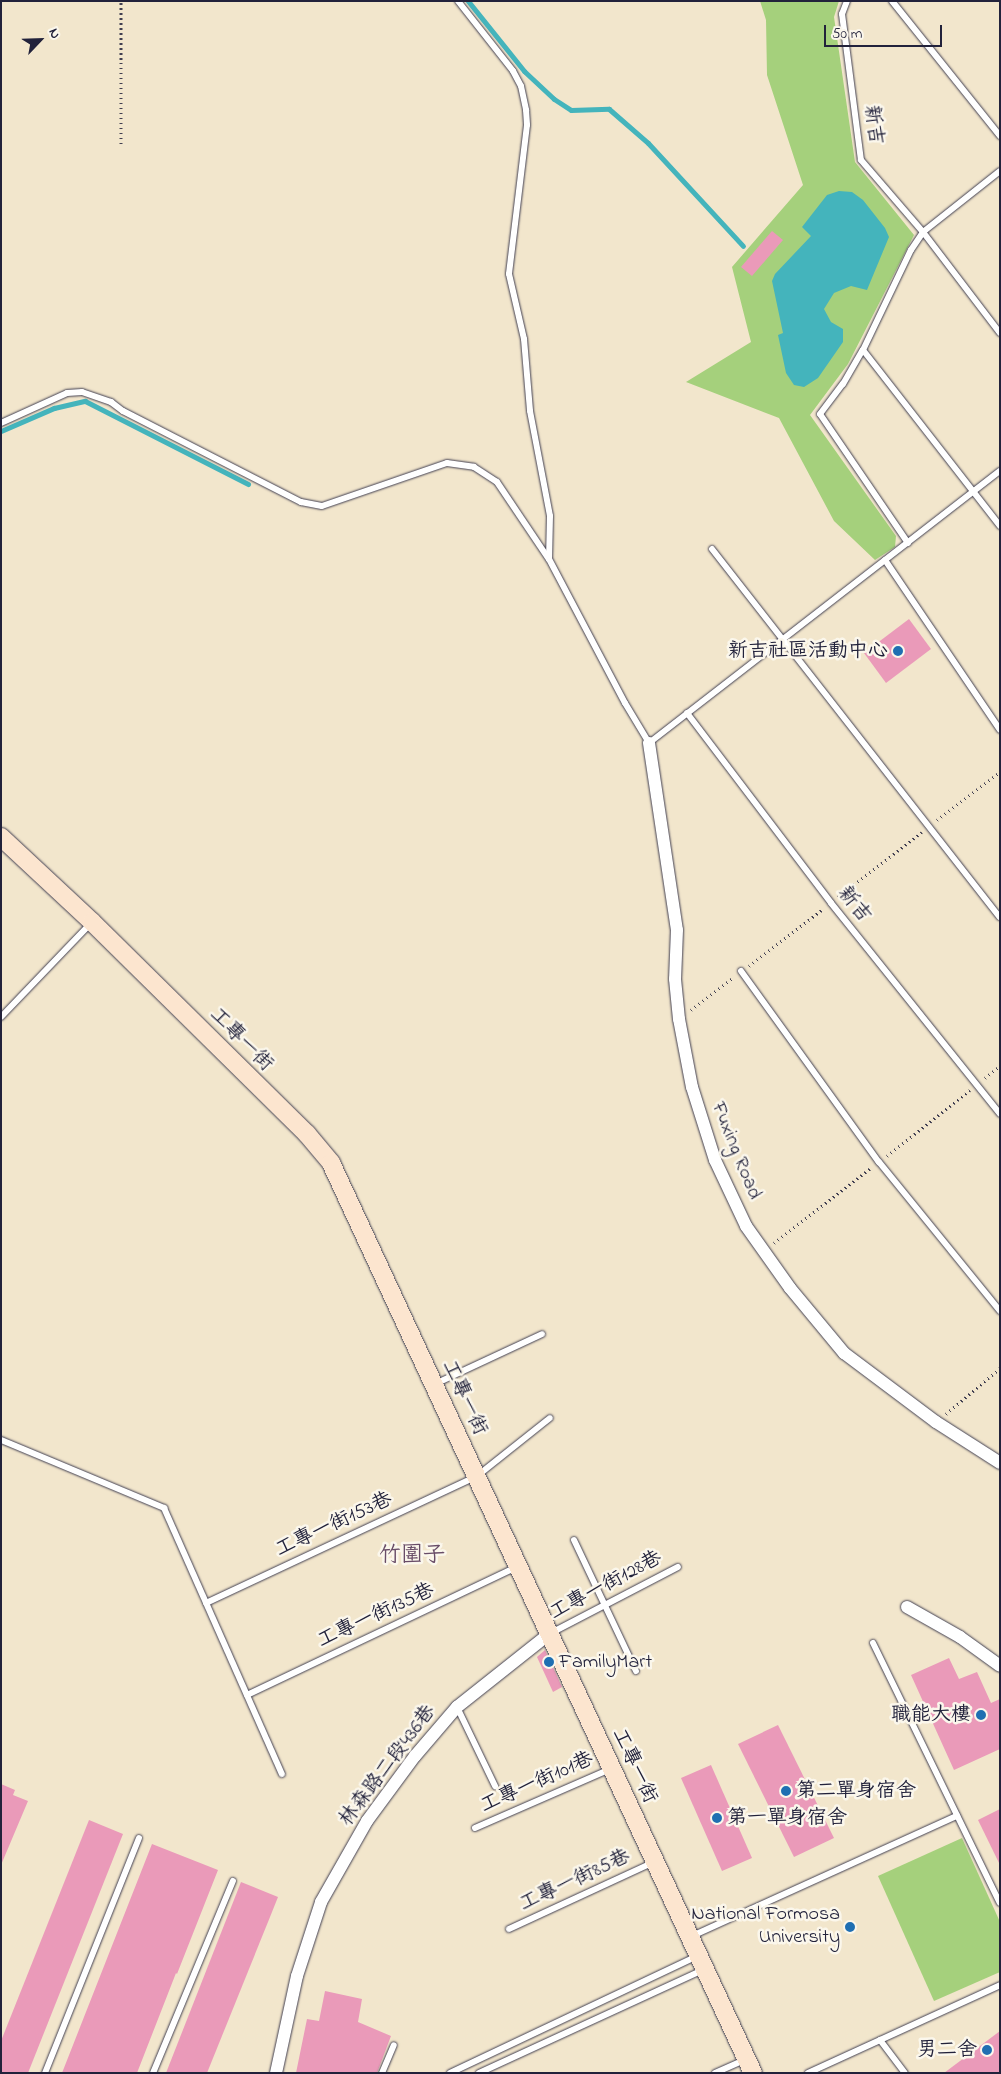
<!DOCTYPE html>
<meta charset="utf-8">
<style>
body{margin:0}
#map{position:relative;width:1001px;height:2074px;overflow:hidden;background:#f2e6cc;font-family:"Indie Flower","LXGW WenKai TC",sans-serif}
div>[style]{position:absolute}
.green>*{inset:0;background:#a5d07c}
.water>*{inset:0;background:#44b4bc}
.stream>*{height:5px;margin:-2.5px;padding:0 2.5px;transform-origin:2.5px;border-radius:2.5px;background:#44b4bc}
.building>*{inset:0;background:#ea9ab9}
.path>*{height:3px;margin-top:-1.5px;transform-origin:0;background:repeating-linear-gradient(90deg,#413f51 0 1px,transparent 0 5px)}
.roads{filter:drop-shadow(0 0 1px #413f51) drop-shadow(0 0 1px #413f51)}
.lane>*{height:6px;margin:-3px;padding:0 3px;transform-origin:3px;border-radius:3px;background:#fff}
.street>*{height:12px;margin:-6px;padding:0 6px;transform-origin:6px;border-radius:6px;background:#fff}
.secondary>*{height:18px;margin:-9px;padding:0 9px;transform-origin:9px;border-radius:9px;background:#fce5cf}
.dots>*{width:14px;height:14px;translate:-50% -50%;box-sizing:border-box;border:2px solid #fbf7ec;border-radius:50%}
span{translate:-50% -50%;white-space:nowrap;text-align:center;line-height:1.15;-webkit-text-stroke:5px #fbf7ec;paint-order:stroke}
.street-label{font-size:20px;color:#22223b}
.poi-label{font-size:20px;color:#22223b}
.right{translate:-100% -50%;text-align:right}
.left{translate:0 -50%;text-align:left}
.quarter-label{font-size:22px;color:#684c67}
.frame{position:absolute;inset:0;border:2px solid #22223b;pointer-events:none}
.north{position:absolute;left:15px;top:15px;width:50px;height:50px;-webkit-text-stroke:4px #fbf7ec;paint-order:stroke;rotate:66deg;font-size:14px;font-weight:700;line-height:20px;text-align:center;color:#22223b}
.north::after{content:'';display:block;margin:auto;width:18px;height:22px;background:#22223b;clip-path:polygon(50% 0,100% 100%,50% 72%,0 100%)}
.scale{position:absolute;left:824px;top:25px;width:118px;height:22px;box-sizing:border-box;border:2px solid #22223b;border-top:0;padding-left:6px;font-size:15px;line-height:18px;white-space:nowrap;color:#22223b;-webkit-text-stroke:4px #fbf7ec;paint-order:stroke}
</style>
<div id="map">
<div class="green">
<i style="clip-path:polygon(760px 1px,839px 1px,834px 17px,855px 162px,914px 235px,848px 364px,810px 415px,896px 536px,895px 547px,875px 560px,834px 521px,779px 418px,686px 382px,751px 342px,732px 267px,803px 185px,767px 75px,766px 20px)"></i>
<i style="clip-path:polygon(962px 1838px,1000px 1922px,1000px 1972px,934px 2001px,878px 1876px)"></i>
</div>
<div class="water">
<i style="clip-path:polygon(839px 191px,852px 192px,863px 200px,885px 228px,889px 237px,867px 290px,851px 286px,834px 293px,824px 309px,831px 322px,843px 329px,843px 342px,818px 378px,804px 387px,794px 385px,786px 373px,778px 335px,783px 333px,772px 281px,775px 274px,811px 236px,802px 227px,827px 195px)"></i>
</div>
<div class="stream">
<i style="left:468px;top:1px;width:90px;rotate:51.3deg"></i>
<i style="left:524px;top:71px;width:41px;rotate:43deg"></i>
<i style="left:554px;top:99px;width:20px;rotate:33deg"></i>
<i style="left:571px;top:110px;width:38px;rotate:-2deg"></i>
<i style="left:609px;top:109px;width:52px;rotate:41.1deg"></i>
<i style="left:648px;top:143px;width:140px;rotate:47.3deg"></i>
<i style="left:1px;top:431px;width:58px;rotate:-23.5deg"></i>
<i style="left:54px;top:408px;width:32px;rotate:-13deg"></i>
<i style="left:85px;top:401px;width:183px;rotate:27deg"></i>
</div>
<div class="building">
<i style="clip-path:polygon(772px 231px,783px 240px,752px 276px,741px 267px)"></i>
<i style="clip-path:polygon(909px 619px,931px 649px,886px 683px,864px 653px)"></i>
<i style="clip-path:polygon(545px 1650px,562px 1687px,553px 1692px,537px 1657px)"></i>
<i style="clip-path:polygon(949px 1658px,959px 1679px,977px 1672px,991px 1703px,1000px 1699px,1000px 1749px,954px 1770px,911px 1675px)"></i>
<i style="clip-path:polygon(778px 1725px,834px 1838px,794px 1857px,738px 1744px)"></i>
<i style="clip-path:polygon(711px 1765px,752px 1858px,722px 1871px,681px 1778px)"></i>
<i style="clip-path:polygon(1px 1784px,15px 1790px,13px 1795px,28px 1801px,1px 1865px)"></i>
<i style="clip-path:polygon(1000px 1809px,1000px 1865px,978px 1820px)"></i>
<i style="clip-path:polygon(89px 1820px,123px 1834px,28px 2073px,1px 2073px,1px 2041px)"></i>
<i style="clip-path:polygon(152px 1844px,218px 1870px,177px 1974px,176px 1973px,137px 2073px,62px 2073px)"></i>
<i style="clip-path:polygon(241px 1882px,278px 1897px,270px 1917px,207px 2073px,166px 2073px)"></i>
<i style="clip-path:polygon(325px 1991px,362px 1999px,358px 2022px,391px 2036px,377px 2073px,296px 2073px,307px 2019px,319px 2021px)"></i>
<i style="clip-path:polygon(1000px 2031px,1000px 2073px,944px 2073px)"></i>
</div>
<div class="path">
<i style="left:121px;top:144px;width:143px;rotate:-90deg"></i>
<i style="left:937px;top:820px;width:79px;rotate:-37.3deg"></i>
<i style="left:838px;top:897px;width:106px;rotate:-37.7deg"></i>
<i style="left:749px;top:966px;width:93px;rotate:-37.6deg"></i>
<i style="left:691px;top:1010px;width:54px;rotate:-37.5deg"></i>
<i style="left:985px;top:1078px;width:19px;rotate:-39deg"></i>
<i style="left:887px;top:1156px;width:106px;rotate:-38.5deg"></i>
<i style="left:774px;top:1243px;width:124px;rotate:-37.8deg"></i>
<i style="left:946px;top:1414px;width:71px;rotate:-40.4deg"></i>
</div>
<div class="roads">
<div class="lane">
<i style="left:458px;top:1px;width:89px;rotate:51.8deg"></i>
<i style="left:513px;top:71px;width:17px;rotate:62deg"></i>
<i style="left:521px;top:86px;width:25px;rotate:78deg"></i>
<i style="left:526px;top:110px;width:15px;rotate:86deg"></i>
<i style="left:527px;top:125px;width:150px;rotate:96.9deg"></i>
<i style="left:509px;top:274px;width:67px;rotate:77deg"></i>
<i style="left:524px;top:339px;width:72px;rotate:85.2deg"></i>
<i style="left:530px;top:411px;width:107px;rotate:79.2deg"></i>
<i style="left:550px;top:516px;width:43px;rotate:91.3deg"></i>
<i style="left:549px;top:559px;width:163px;rotate:62.2deg"></i>
<i style="left:625px;top:703px;width:47px;rotate:59deg"></i>
<i style="left:649px;top:743px;width:444px;rotate:-37.8deg"></i>
<i style="left:847px;top:1px;width:14px;rotate:111deg"></i>
<i style="left:842px;top:14px;width:147px;rotate:82.6deg"></i>
<i style="left:861px;top:160px;width:95px;rotate:49.3deg"></i>
<i style="left:923px;top:232px;width:127px;rotate:52.7deg"></i>
<i style="left:892px;top:1px;width:173px;rotate:51.3deg"></i>
<i style="left:863px;top:350px;width:223px;rotate:52.1deg"></i>
<i style="left:1px;top:423px;width:72px;rotate:-24.4deg"></i>
<i style="left:67px;top:393px;width:15px;rotate:-4deg"></i>
<i style="left:82px;top:392px;width:31px;rotate:19deg"></i>
<i style="left:111px;top:402px;width:15px;rotate:37deg"></i>
<i style="left:123px;top:411px;width:200px;rotate:27.1deg"></i>
<i style="left:301px;top:502px;width:21px;rotate:11deg"></i>
<i style="left:322px;top:506px;width:132px;rotate:-19deg"></i>
<i style="left:447px;top:463px;width:27px;rotate:8deg"></i>
<i style="left:474px;top:467px;width:27px;rotate:33deg"></i>
<i style="left:497px;top:482px;width:92px;rotate:56.1deg"></i>
<i style="left:908px;top:543px;width:156px;rotate:-124.3deg"></i>
<i style="left:820px;top:414px;width:38px;rotate:-53deg"></i>
<i style="left:843px;top:384px;width:39px;rotate:-60deg"></i>
<i style="left:863px;top:350px;width:111px;rotate:-64.4deg"></i>
<i style="left:911px;top:250px;width:22px;rotate:-56deg"></i>
<i style="left:923px;top:232px;width:98px;rotate:-38.4deg"></i>
<i style="left:712px;top:549px;width:467px;rotate:52deg"></i>
<i style="left:885px;top:560px;width:205px;rotate:55.9deg"></i>
<i style="left:687px;top:713px;width:238px;rotate:52.8deg"></i>
<i style="left:831px;top:903px;width:270px;rotate:51.3deg"></i>
<i style="left:741px;top:971px;width:236px;rotate:54.2deg"></i>
<i style="left:879px;top:1162px;width:192px;rotate:50.9deg"></i>
<i style="left:1px;top:1017px;width:130px;rotate:-46.2deg"></i>
<i style="left:435px;top:1384px;width:118px;rotate:-25deg"></i>
<i style="left:1px;top:1440px;width:177px;rotate:22.6deg"></i>
<i style="left:164px;top:1508px;width:291px;rotate:66.1deg"></i>
<i style="left:574px;top:1540px;width:145px;rotate:64.7deg"></i>
<i style="left:206px;top:1603px;width:299px;rotate:-25.1deg"></i>
<i style="left:477px;top:1476px;width:93px;rotate:-38.5deg"></i>
<i style="left:551px;top:1633px;width:143px;rotate:-27.5deg"></i>
<i style="left:873px;top:1643px;width:289px;rotate:64deg"></i>
<i style="left:247px;top:1695px;width:299px;rotate:-25.4deg"></i>
<i style="left:457px;top:1707px;width:88px;rotate:64.3deg"></i>
<i style="left:475px;top:1828px;width:147px;rotate:-23.6deg"></i>
<i style="left:509px;top:1929px;width:160px;rotate:-24.8deg"></i>
<i style="left:692px;top:1936px;width:291px;rotate:-24.4deg"></i>
<i style="left:880px;top:2040px;width:41px;rotate:52.9deg"></i>
<i style="left:45px;top:2073px;width:253px;rotate:-68.2deg"></i>
<i style="left:153px;top:2073px;width:208px;rotate:-67.4deg"></i>
<i style="left:382px;top:2073px;width:30px;rotate:-67deg"></i>
<i style="left:450px;top:2073px;width:273px;rotate:-25.3deg"></i>
<i style="left:479px;top:2073px;width:247px;rotate:-24.7deg"></i>
<i style="left:715px;top:2073px;width:34px;rotate:-24deg"></i>
<i style="left:808px;top:2073px;width:211px;rotate:-24.6deg"></i>
</div>
<div class="street">
<i style="left:649px;top:743px;width:189px;rotate:81.5deg"></i>
<i style="left:677px;top:930px;width:49px;rotate:92.3deg"></i>
<i style="left:675px;top:979px;width:40px;rotate:84.3deg"></i>
<i style="left:679px;top:1019px;width:69px;rotate:79.2deg"></i>
<i style="left:692px;top:1087px;width:77px;rotate:72.5deg"></i>
<i style="left:715px;top:1160px;width:73px;rotate:64.8deg"></i>
<i style="left:746px;top:1226px;width:76px;rotate:54.6deg"></i>
<i style="left:790px;top:1288px;width:85px;rotate:50.3deg"></i>
<i style="left:844px;top:1353px;width:115px;rotate:36.9deg"></i>
<i style="left:936px;top:1422px;width:76px;rotate:32.6deg"></i>
<i style="left:907px;top:1607px;width:61px;rotate:29.5deg"></i>
<i style="left:960px;top:1637px;width:49px;rotate:35.9deg"></i>
<i style="left:276px;top:2073px;width:99px;rotate:-77.8deg"></i>
<i style="left:297px;top:1976px;width:78px;rotate:-72deg"></i>
<i style="left:321px;top:1902px;width:93px;rotate:-60.4deg"></i>
<i style="left:367px;top:1821px;width:81px;rotate:-53.6deg"></i>
<i style="left:415px;top:1756px;width:65px;rotate:-49.4deg"></i>
<i style="left:457px;top:1707px;width:117px;rotate:-38.4deg"></i>
</div>
<div class="secondary">
<i style="left:1px;top:837px;width:125px;rotate:43deg"></i>
<i style="left:92px;top:922px;width:302px;rotate:44.6deg"></i>
<i style="left:307px;top:1134px;width:38px;rotate:50deg"></i>
<i style="left:331px;top:1163px;width:1003px;rotate:65.12deg"></i>
</div>
</div>
<div class="dots">
<i style="left:898px;top:651px;background:#1f6fb2"></i>
<i style="left:549px;top:1662px;background:#1f6fb2"></i>
<i style="left:981px;top:1715px;background:#1f6fb2"></i>
<i style="left:786px;top:1791px;background:#1f6fb2"></i>
<i style="left:717px;top:1818px;background:#1f6fb2"></i>
<i style="left:850px;top:1927px;background:#1f6fb2"></i>
<i style="left:987px;top:2050px;background:#1f6fb2"></i>
</div>
<div class="street-label">
<span style="left:873px;top:125px;rotate:83deg">新吉</span>
<span style="left:854px;top:905px;rotate:52deg">新吉</span>
<span style="left:241px;top:1040px;rotate:45deg">工專一街</span>
<span style="left:736px;top:1151px;rotate:68deg">Fuxing Road</span>
<span style="left:464px;top:1398px;rotate:65deg">工專一街</span>
<span style="left:334px;top:1525px;rotate:-25deg">工專一街153巷</span>
<span style="left:606px;top:1586px;rotate:-28deg">工專一街128巷</span>
<span style="left:376px;top:1616px;rotate:-25deg">工專一街135巷</span>
<span style="left:388px;top:1766px;rotate:-53deg">林森路二段436巷</span>
<span style="left:634px;top:1766px;rotate:65deg">工專一街</span>
<span style="left:537px;top:1783px;rotate:-24deg">工專一街101巷</span>
<span style="left:575px;top:1881px;rotate:-25deg">工專一街85巷</span>
</div>
<div class="poi-label">
<span class="right" style="left:888px;top:651px">新吉社區活動中心</span>
<span class="left" style="left:559px;top:1662px">FamilyMart</span>
<span class="right" style="left:971px;top:1715px">職能大樓</span>
<span class="left" style="left:796px;top:1791px">第二單身宿舍</span>
<span class="left" style="left:727px;top:1818px">第一單身宿舍</span>
<span class="right" style="left:840px;top:1926px">National Formosa<br>University</span>
<span class="right" style="left:977px;top:2050px">男二舍</span>
</div>
<div class="quarter-label">
<span style="left:412px;top:1557px">竹圍子</span>
</div>
<div class="frame"></div>
<div class="north">N</div>
<div class="scale">50 m</div>
</div>
